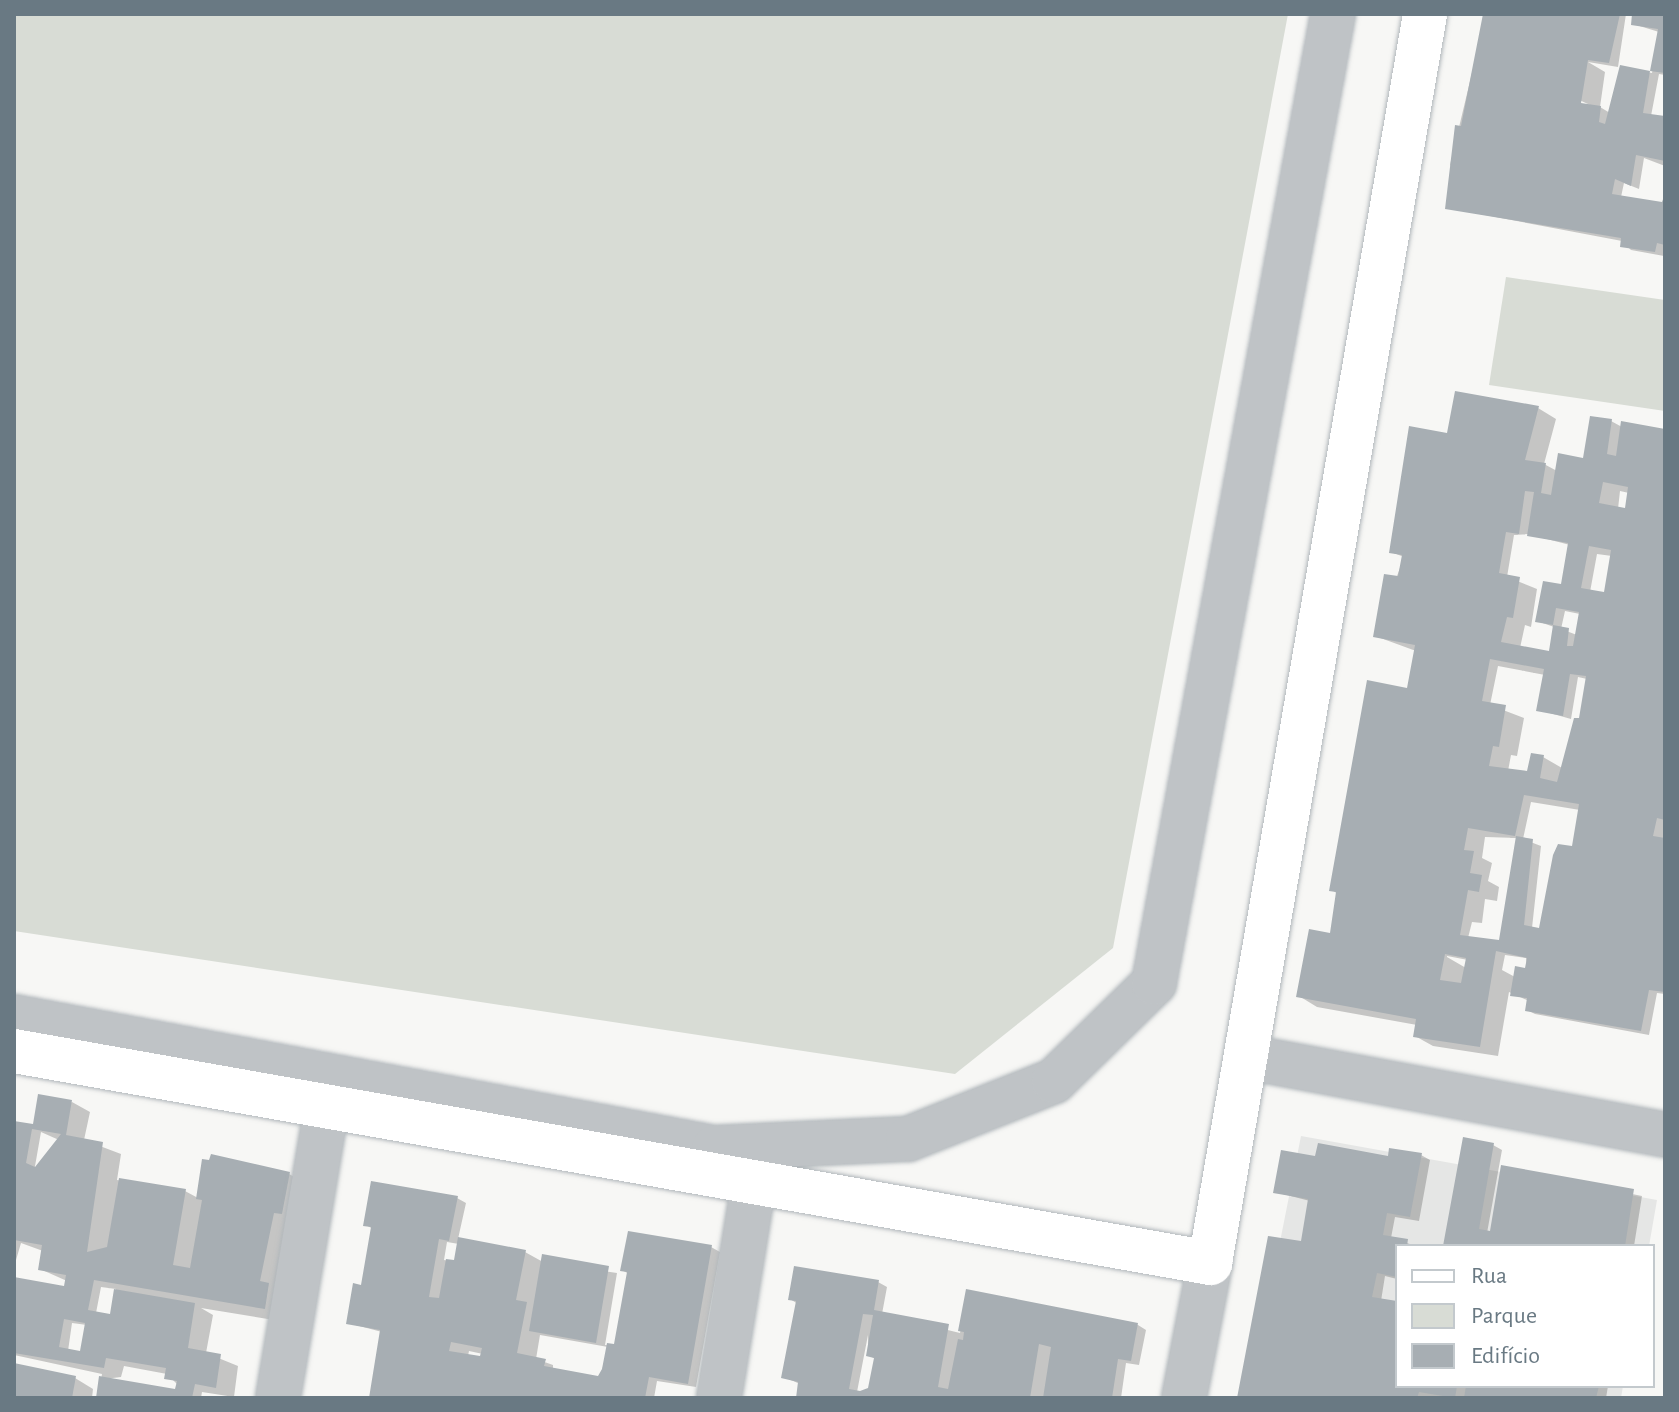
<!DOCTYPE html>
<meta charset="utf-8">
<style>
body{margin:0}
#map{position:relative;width:1679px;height:1412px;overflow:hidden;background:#f7f7f5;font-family:"Alegreya Sans",sans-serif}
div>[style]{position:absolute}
.built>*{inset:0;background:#e5e6e5}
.green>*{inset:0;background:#d8dcd5}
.shadow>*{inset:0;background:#0003}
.building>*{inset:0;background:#a7aeb3}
.roads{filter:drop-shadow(0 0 2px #b1b7bb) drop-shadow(0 0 2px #b1b7bb)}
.street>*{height:44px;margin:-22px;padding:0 22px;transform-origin:22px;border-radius:22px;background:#bfc3c6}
.secondary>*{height:44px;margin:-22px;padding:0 22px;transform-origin:22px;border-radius:22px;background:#fff}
span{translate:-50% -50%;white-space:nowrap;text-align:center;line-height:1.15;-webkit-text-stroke:8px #fff;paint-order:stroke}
.frame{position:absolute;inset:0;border:16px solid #697983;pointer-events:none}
.legend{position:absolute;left:1395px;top:1244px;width:260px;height:144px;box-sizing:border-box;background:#fff;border:2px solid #c3c9cd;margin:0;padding:10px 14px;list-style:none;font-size:24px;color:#697983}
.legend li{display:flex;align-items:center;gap:16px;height:40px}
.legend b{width:40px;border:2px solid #c3c9cd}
</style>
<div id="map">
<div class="built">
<i style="clip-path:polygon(1301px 1136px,1657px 1200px,1649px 1246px,1397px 1246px,1397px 1386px,1623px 1386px,1621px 1398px,1249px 1398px)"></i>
</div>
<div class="green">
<i style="clip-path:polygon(14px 14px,1288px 14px,1113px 948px,955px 1074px,14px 931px)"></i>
<i style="clip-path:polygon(1506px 277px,1665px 300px,1665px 411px,1489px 385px)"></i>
</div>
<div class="shadow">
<i style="clip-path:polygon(evenodd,1486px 14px,1626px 14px,1618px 67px,1588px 62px,1605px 72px,1600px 107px,1610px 113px,1621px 68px,1652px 73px,1659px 32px,1633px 24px,1634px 14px,1665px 14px,1665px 75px,1659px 74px,1651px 116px,1665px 119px,1665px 166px,1644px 158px,1639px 189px,1624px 183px,1621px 197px,1664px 205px,1665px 196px,1664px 256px,1631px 250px,1622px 241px,1448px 208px,1454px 168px,1450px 165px,1486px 14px,1573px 97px,1590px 105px,1581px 105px,1573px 97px)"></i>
<i style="clip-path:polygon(evenodd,1538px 408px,1556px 419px,1544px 464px,1557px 471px,1584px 460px,1611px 421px,1622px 427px,1665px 431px,1665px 994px,1657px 993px,1649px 1035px,1535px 1014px,1527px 1010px,1529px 1001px,1509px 992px,1498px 1056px,1433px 1046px,1415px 1036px,1417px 1025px,1317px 1007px,1299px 996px,1340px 937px,1338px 894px,1332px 890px,1409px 690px,1416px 651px,1375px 636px,1404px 557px,1391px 552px,1449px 435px,1538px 408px,1620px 491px,1629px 493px,1626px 511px,1618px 509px,1620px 491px,1538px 408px,1528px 534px,1570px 545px,1562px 587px,1537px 621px,1554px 627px,1549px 653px,1520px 648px,1525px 625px,1531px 627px,1537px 589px,1507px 577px,1514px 535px,1528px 534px,1538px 408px,1597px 554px,1612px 556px,1606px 594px,1590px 592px,1597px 554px,1538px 408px,1565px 611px,1580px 614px,1577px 635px,1561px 629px,1565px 611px,1538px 408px,1498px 666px,1545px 675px,1539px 710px,1571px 719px,1578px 677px,1587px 679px,1581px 721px,1562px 768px,1543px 757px,1529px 774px,1508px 771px,1511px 755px,1517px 756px,1524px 718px,1490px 705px,1498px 666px,1538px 408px,1531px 802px,1580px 810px,1573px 848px,1541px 930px,1532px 928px,1541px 846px,1523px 839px,1531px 802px,1538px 408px,1485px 837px,1518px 838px,1500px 942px,1468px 938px,1472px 922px,1482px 923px,1485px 899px,1497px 901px,1499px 887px,1488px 881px,1492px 863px,1482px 858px,1485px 837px,1538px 408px,1505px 955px,1526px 958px,1527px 971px,1515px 977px,1502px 970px,1505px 955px,1538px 408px,1447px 956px,1468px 960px,1466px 968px,1447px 957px,1447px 956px)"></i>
<i style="clip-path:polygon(evenodd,72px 1102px,90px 1112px,84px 1140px,121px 1154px,117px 1180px,185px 1191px,198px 1198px,289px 1174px,316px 1189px,292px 1323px,201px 1308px,213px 1315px,206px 1353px,238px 1366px,234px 1397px,202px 1392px,201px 1398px,98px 1398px,102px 1374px,14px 1355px,14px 1279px,65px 1288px,67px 1281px,40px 1269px,43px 1251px,21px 1243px,14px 1267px,14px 1123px,34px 1126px,72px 1102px,41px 1132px,59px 1140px,34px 1172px,41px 1132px,72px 1102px,101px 1287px,116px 1289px,112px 1316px,96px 1313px,101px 1287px,72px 1102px,72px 1323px,87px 1325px,82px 1354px,68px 1351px,72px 1323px,72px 1102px,124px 1366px,167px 1374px,178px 1385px,177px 1391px,105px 1379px,121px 1377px,124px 1366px)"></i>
<i style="clip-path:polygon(1493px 1145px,1502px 1150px,1487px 1233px,1491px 1234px,1503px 1168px,1642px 1196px,1634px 1246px,1445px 1246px)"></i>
<i style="clip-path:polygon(1421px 1155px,1430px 1160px,1419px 1221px,1395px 1217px,1391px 1238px,1416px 1246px,1397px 1246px,1397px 1279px,1385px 1276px,1381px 1301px,1397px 1304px,1397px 1386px,1608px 1386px,1606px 1398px,1239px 1398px,1303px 1243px,1310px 1201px,1275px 1192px,1317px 1159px)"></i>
<i style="clip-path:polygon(evenodd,457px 1198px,466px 1203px,458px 1239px,525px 1252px,543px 1262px,617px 1273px,605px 1345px,615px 1346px,629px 1274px,622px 1270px,711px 1247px,720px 1252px,696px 1387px,657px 1381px,654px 1398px,371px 1398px,382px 1332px,348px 1323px,362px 1287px,373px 1229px,366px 1225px,457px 1198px,447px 1242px,459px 1244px,456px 1262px,444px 1260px,447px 1242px,457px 1198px,540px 1335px,608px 1347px,600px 1378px,553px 1370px,553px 1365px,536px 1359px,540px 1335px,457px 1198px,469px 1351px,483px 1354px,482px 1358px,468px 1356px,469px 1351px)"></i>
<i style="clip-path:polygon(evenodd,878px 1282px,887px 1287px,882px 1314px,960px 1333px,968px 1292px,1138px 1325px,1146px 1330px,1139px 1365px,1126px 1363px,1121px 1398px,798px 1398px,800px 1384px,784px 1377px,798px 1304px,790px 1299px,878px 1282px,868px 1335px,868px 1355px,876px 1359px,870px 1390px,862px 1393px,857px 1392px,868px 1335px)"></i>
<i style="clip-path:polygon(14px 1367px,75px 1378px,93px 1389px,92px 1398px,14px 1398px)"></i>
</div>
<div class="building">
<i style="clip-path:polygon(1483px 14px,1620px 14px,1609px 63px,1588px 60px,1581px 103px,1601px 106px,1599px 122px,1605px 124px,1620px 65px,1650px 71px,1643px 113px,1665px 116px,1665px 161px,1636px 155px,1631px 186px,1615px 179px,1612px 194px,1662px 202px,1665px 194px,1665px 245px,1657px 243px,1655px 252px,1620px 247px,1621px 238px,1445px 209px,1455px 125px,1461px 126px)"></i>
<i style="clip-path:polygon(1632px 14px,1665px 14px,1665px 73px,1650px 71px,1658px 29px,1631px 25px)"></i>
<i style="clip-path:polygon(evenodd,1455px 391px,1539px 406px,1525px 460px,1546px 463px,1541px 493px,1551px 495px,1558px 453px,1583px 458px,1590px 416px,1612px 419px,1607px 454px,1616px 456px,1621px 421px,1665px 429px,1665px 820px,1657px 818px,1653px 836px,1665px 838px,1665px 992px,1649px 990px,1641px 1031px,1525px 1011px,1527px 998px,1510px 996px,1515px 966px,1525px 968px,1527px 958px,1496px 951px,1480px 1047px,1413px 1037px,1416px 1019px,1296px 997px,1309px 929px,1330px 933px,1336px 892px,1329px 891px,1367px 680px,1407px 688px,1415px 645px,1373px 637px,1384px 574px,1398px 576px,1402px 555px,1389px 553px,1409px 426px,1447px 433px,1455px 391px,1603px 482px,1628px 487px,1625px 508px,1599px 503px,1603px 482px,1455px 391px,1525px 491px,1534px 492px,1527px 536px,1568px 543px,1561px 584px,1543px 581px,1535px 622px,1553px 625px,1549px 651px,1501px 642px,1507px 617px,1513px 618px,1520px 577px,1499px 573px,1506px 532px,1519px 534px,1525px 491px,1455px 391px,1589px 546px,1611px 550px,1604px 592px,1581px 588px,1589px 546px,1455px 391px,1556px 608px,1579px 612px,1573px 646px,1567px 646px,1569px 628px,1553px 625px,1556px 608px,1455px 391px,1490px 659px,1544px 669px,1536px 711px,1563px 716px,1570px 674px,1586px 676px,1579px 718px,1574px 718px,1557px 782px,1540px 778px,1544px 755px,1531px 753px,1527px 771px,1489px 766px,1493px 746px,1499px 747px,1506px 705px,1482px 701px,1490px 659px,1455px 391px,1524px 795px,1579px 804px,1572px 846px,1558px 844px,1553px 855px,1539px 928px,1524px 925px,1533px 839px,1516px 836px,1499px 940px,1460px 935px,1468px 890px,1479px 892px,1482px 875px,1470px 873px,1474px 851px,1464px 850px,1468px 828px,1515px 836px,1524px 795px,1455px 391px,1445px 954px,1466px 958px,1461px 983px,1440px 980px,1445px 954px)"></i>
<i style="clip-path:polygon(evenodd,38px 1094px,72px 1100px,66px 1135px,103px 1142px,87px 1252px,107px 1247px,119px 1178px,186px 1189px,173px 1265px,190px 1268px,202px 1200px,196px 1199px,202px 1159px,209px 1160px,211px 1154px,290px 1172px,282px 1214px,274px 1213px,260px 1281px,269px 1283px,265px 1309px,94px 1280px,88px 1310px,110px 1314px,114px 1289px,195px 1303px,188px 1348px,221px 1354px,216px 1388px,195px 1384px,192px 1398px,96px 1398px,99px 1376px,175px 1389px,177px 1381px,164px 1379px,166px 1368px,106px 1358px,104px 1368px,14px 1353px,14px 1277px,64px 1286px,66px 1275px,38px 1270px,42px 1245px,14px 1240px,14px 1121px,33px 1124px,38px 1094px,32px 1129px,61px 1134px,35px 1167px,26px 1163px,32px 1129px,38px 1094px,64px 1319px,85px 1323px,80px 1351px,59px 1347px,64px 1319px)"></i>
<i style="clip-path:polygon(1463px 1137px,1494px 1143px,1479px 1229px,1490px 1231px,1501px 1165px,1634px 1189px,1625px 1246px,1443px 1246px)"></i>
<i style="clip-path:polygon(1318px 1143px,1388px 1156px,1389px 1148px,1422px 1153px,1410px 1217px,1387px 1213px,1383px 1235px,1408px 1239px,1407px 1246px,1397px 1246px,1397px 1277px,1377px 1273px,1372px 1297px,1397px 1301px,1397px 1386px,1457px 1386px,1455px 1398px,1419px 1392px,1417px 1398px,1237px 1398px,1268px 1236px,1301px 1241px,1308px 1199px,1273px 1193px,1281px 1150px,1315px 1156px)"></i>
<i style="clip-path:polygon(evenodd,371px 1181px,458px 1196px,449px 1241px,439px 1239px,429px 1297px,439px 1298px,446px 1259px,454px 1260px,458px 1237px,526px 1250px,516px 1300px,527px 1302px,517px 1353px,546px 1359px,544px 1366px,598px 1376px,602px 1369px,607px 1343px,614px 1344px,627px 1272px,620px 1271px,628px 1231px,712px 1245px,688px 1384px,649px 1377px,645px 1398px,369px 1398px,380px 1330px,346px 1324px,353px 1283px,361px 1285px,371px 1227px,363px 1226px,371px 1181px,451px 1342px,482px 1348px,480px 1356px,449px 1351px,451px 1342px)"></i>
<i style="clip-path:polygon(542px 1254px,609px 1266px,596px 1343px,529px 1331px)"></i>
<i style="clip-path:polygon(evenodd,794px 1266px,879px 1280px,874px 1310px,949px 1324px,938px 1387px,948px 1389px,958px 1339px,963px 1340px,964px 1332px,958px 1331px,966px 1289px,1138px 1323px,1131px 1361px,1118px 1359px,1112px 1398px,1043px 1398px,1051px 1347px,1039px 1344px,1030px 1398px,796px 1398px,798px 1382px,781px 1378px,796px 1301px,788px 1300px,794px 1266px,863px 1314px,873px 1315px,866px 1356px,874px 1358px,868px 1388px,860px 1391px,849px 1389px,863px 1314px)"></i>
<i style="clip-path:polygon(14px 1363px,76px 1376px,72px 1398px,14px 1398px)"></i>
<i style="clip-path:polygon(1466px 1386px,1599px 1386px,1596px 1398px,1464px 1398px)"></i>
</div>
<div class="roads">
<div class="street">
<i style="left:14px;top:1017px;width:712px;rotate:10.6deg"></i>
<i style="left:714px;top:1148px;width:194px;rotate:-2.7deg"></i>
<i style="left:908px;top:1139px;width:157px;rotate:-21.7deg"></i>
<i style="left:1054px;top:1081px;width:140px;rotate:-44.4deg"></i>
<i style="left:1154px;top:983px;width:985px;rotate:-79.53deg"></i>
<i style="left:1246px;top:1057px;width:426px;rotate:10.5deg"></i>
<i style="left:278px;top:1398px;width:296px;rotate:-80.5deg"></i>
<i style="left:719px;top:1398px;width:218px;rotate:-80.8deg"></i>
<i style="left:1184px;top:1398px;width:137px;rotate:-79.1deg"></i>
</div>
<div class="secondary">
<i style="left:14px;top:1051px;width:1215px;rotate:10.05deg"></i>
<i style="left:1210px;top:1263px;width:1267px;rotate:-80.23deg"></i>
</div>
</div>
<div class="frame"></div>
<ul class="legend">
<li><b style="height:10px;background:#fff"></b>Rua</li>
<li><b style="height:22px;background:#d8dcd5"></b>Parque</li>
<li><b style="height:22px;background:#a7aeb3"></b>Edifício</li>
</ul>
</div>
